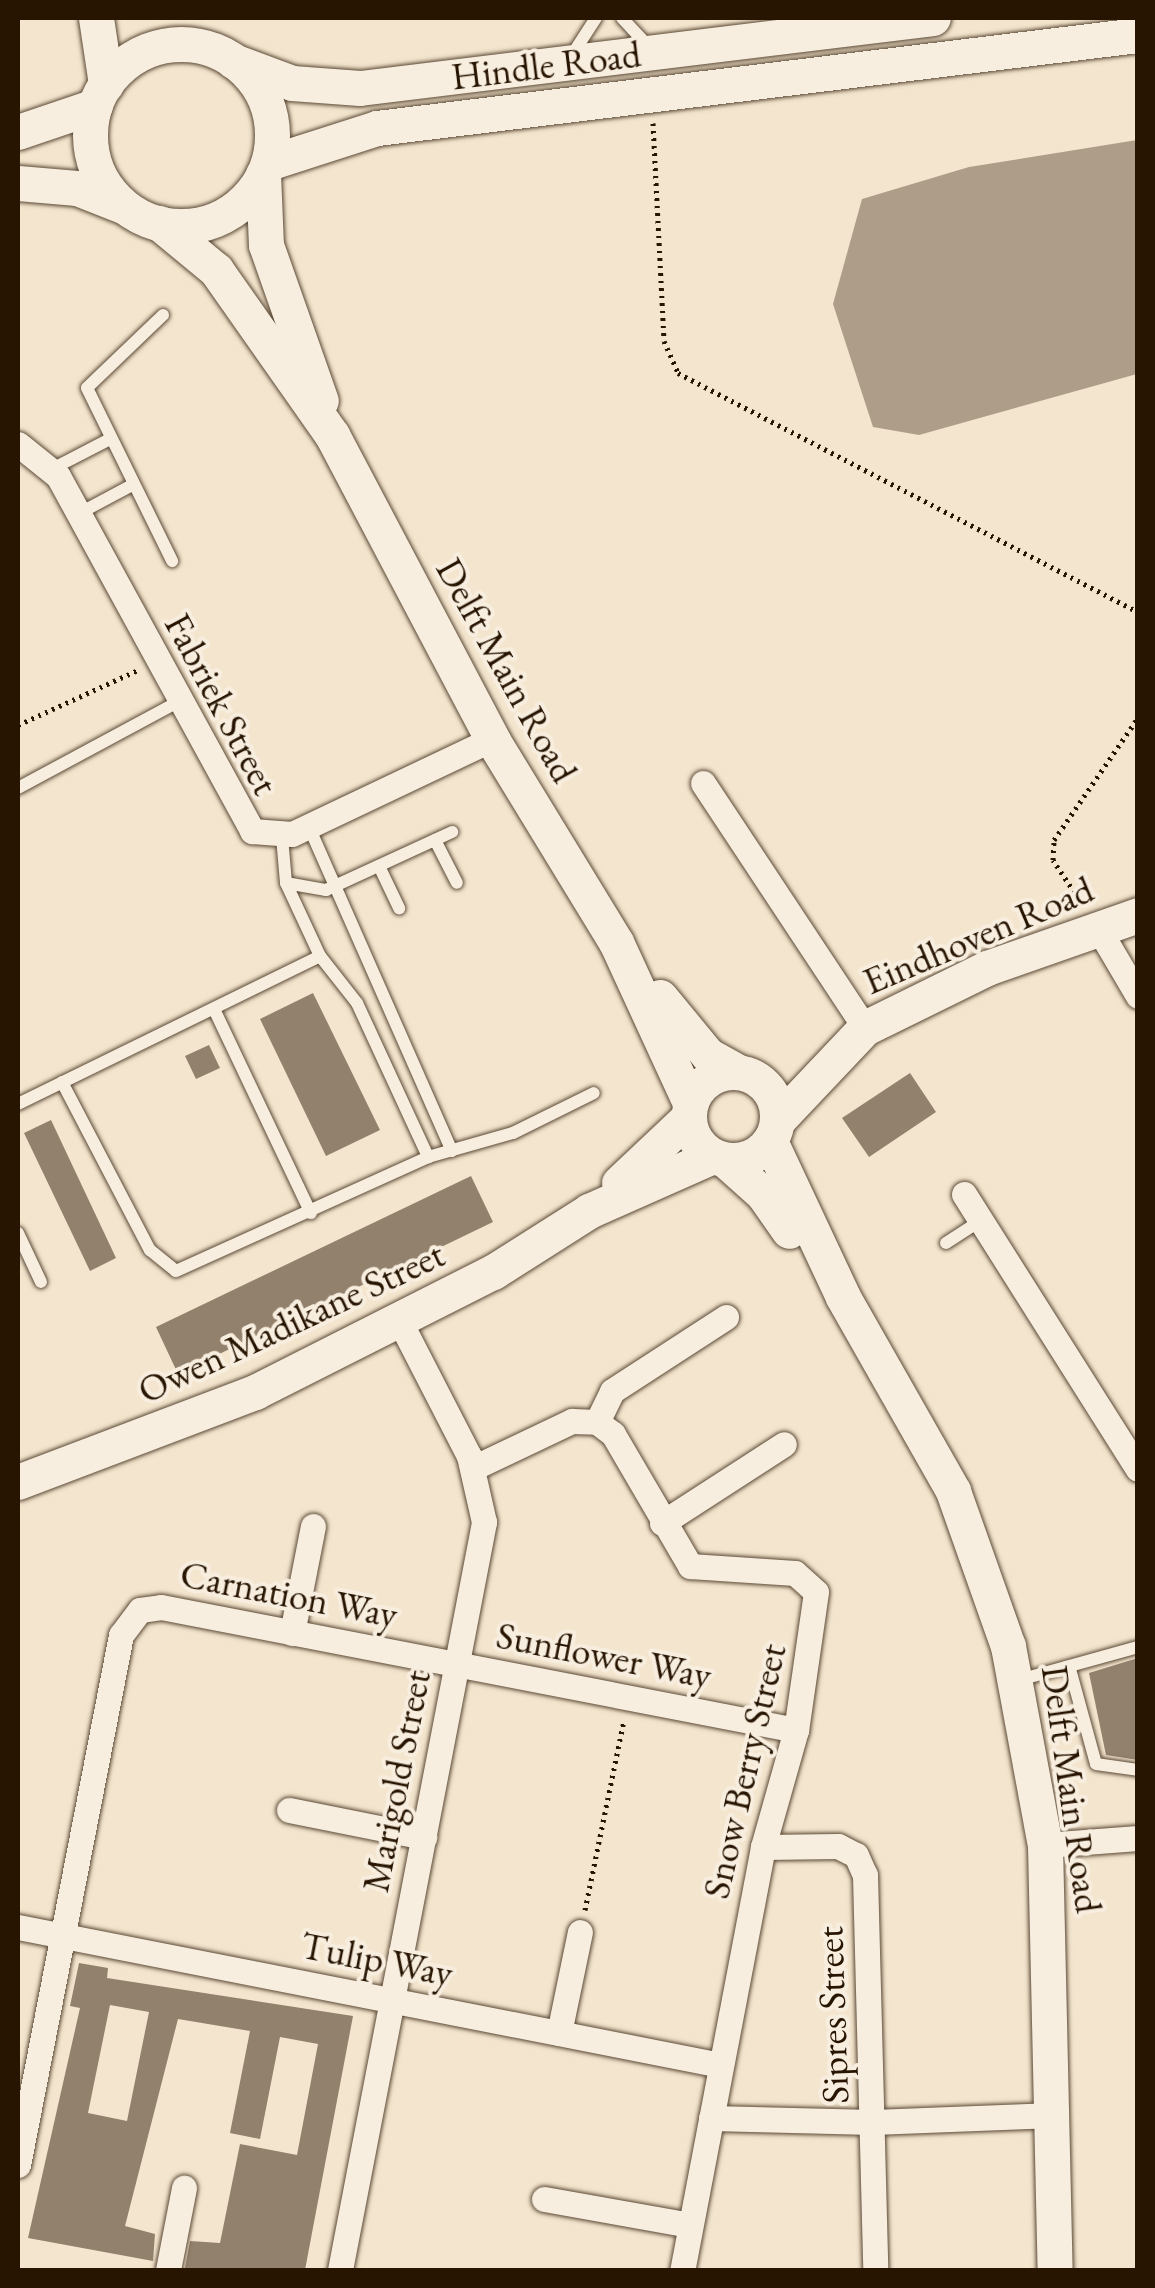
<!DOCTYPE html>
<style>
body{margin:0}
#map{position:relative;width:1155px;height:2288px;overflow:hidden;background:#f4e5ce;font-family:"EB Garamond",serif}
div>[style]{position:absolute}
.water>*{inset:0;background:#ae9e89}
.building>*{inset:0;background:#92816c}
.path>*{height:5px;margin-top:-2.5px;transform-origin:0;background:repeating-linear-gradient(90deg,#271502 0 2.5px,transparent 0 7.5px)}
.roads{filter:drop-shadow(0 0 2px #5a4935) drop-shadow(0 0 2px #5a4935)}
.lane>*{height:12px;margin:-6px;padding:0 6px;transform-origin:6px;border-radius:6px;background:#f8eedf}
.street>*{height:25px;margin:-12.5px;padding:0 12.5px;transform-origin:12.5px;border-radius:12.5px;background:#f8eedf}
.secondary>*{height:35px;margin:-17.5px;padding:0 17.5px;transform-origin:17.5px;border-radius:17.5px;background:#f8eedf}
.secondary>.ring{margin:-17.5px;padding:0;box-sizing:content-box;background:none;border:35px solid #f8eedf;border-radius:50%}
span{translate:-50% -50%;white-space:nowrap;text-align:center;line-height:1.15;-webkit-text-stroke:8px #f8eedf;paint-order:stroke}
.street-label{font-size:38px;color:#271502}
.frame{position:absolute;inset:0;border:20px solid #271502;pointer-events:none}
</style>
<div id="map">
<div class="water">
<i style="clip-path:polygon(1137px 140px,1137px 374px,919px 435px,873px 427px,833px 304px,862px 199px,969px 167px)"></i>
</div>
<div class="building">
<i style="clip-path:polygon(313px 993px,380px 1130px,326px 1156px,260px 1019px)"></i>
<i style="clip-path:polygon(209px 1045px,220px 1068px,196px 1079px,185px 1056px)"></i>
<i style="clip-path:polygon(910px 1073px,936px 1112px,869px 1157px,842px 1118px)"></i>
<i style="clip-path:polygon(51px 1120px,116px 1258px,90px 1271px,24px 1133px)"></i>
<i style="clip-path:polygon(471px 1176px,493px 1222px,178px 1374px,156px 1327px)"></i>
<i style="clip-path:polygon(1138px 1658px,1138px 1760px,1106px 1755px,1089px 1673px)"></i>
<i style="clip-path:polygon(evenodd,79px 1963px,108px 1968px,107px 1978px,353px 2016px,305px 2270px,185px 2268px,190px 2241px,220px 2243px,240px 2144px,297px 2155px,318px 2044px,280px 2037px,260px 2139px,230px 2133px,250px 2031px,178px 2019px,125px 2226px,155px 2234px,153px 2261px,28px 2238px,80px 2008px,70px 2006px,79px 1963px,110px 2005px,149px 2012px,127px 2121px,88px 2113px,110px 2005px)"></i>
</div>
<div class="path">
<i style="left:653px;top:123px;width:218px;rotate:87.1deg"></i>
<i style="left:664px;top:341px;width:35px;rotate:66deg"></i>
<i style="left:678px;top:373px;width:518px;rotate:27.45deg"></i>
<i style="left:18px;top:725px;width:132px;rotate:-24.6deg"></i>
<i style="left:1083px;top:905px;width:54px;rotate:-123.7deg"></i>
<i style="left:1053px;top:860px;width:20px;rotate:-87deg"></i>
<i style="left:1054px;top:840px;width:148px;rotate:-55.5deg"></i>
<i style="left:585px;top:1910px;width:194px;rotate:-78.4deg"></i>
</div>
<div class="roads">
<div class="lane">
<i style="left:622px;top:18px;width:35px;rotate:47deg"></i>
<i style="left:572px;top:55px;width:44px;rotate:-57deg"></i>
<i style="left:163px;top:315px;width:105px;rotate:136.2deg"></i>
<i style="left:87px;top:388px;width:193px;rotate:63.8deg"></i>
<i style="left:52px;top:469px;width:65px;rotate:-27.3deg"></i>
<i style="left:78px;top:514px;width:61px;rotate:-28.2deg"></i>
<i style="left:18px;top:788px;width:182px;rotate:-28.3deg"></i>
<i style="left:309px;top:827px;width:354px;rotate:66.2deg"></i>
<i style="left:282px;top:837px;width:46px;rotate:85deg"></i>
<i style="left:286px;top:883px;width:81px;rotate:65deg"></i>
<i style="left:320px;top:956px;width:60px;rotate:51.8deg"></i>
<i style="left:357px;top:1003px;width:170px;rotate:65.2deg"></i>
<i style="left:435px;top:840px;width:48px;rotate:62.9deg"></i>
<i style="left:379px;top:866px;width:47px;rotate:64.5deg"></i>
<i style="left:286px;top:883px;width:41px;rotate:9.9deg"></i>
<i style="left:326px;top:890px;width:139px;rotate:-24.7deg"></i>
<i style="left:214px;top:1009px;width:226px;rotate:64.6deg"></i>
<i style="left:62px;top:1082px;width:190px;rotate:62.4deg"></i>
<i style="left:150px;top:1250px;width:33px;rotate:39deg"></i>
<i style="left:176px;top:1271px;width:277px;rotate:-24.3deg"></i>
<i style="left:428px;top:1157px;width:88px;rotate:-15.8deg"></i>
<i style="left:513px;top:1133px;width:90px;rotate:-26.3deg"></i>
<i style="left:18px;top:1104px;width:336px;rotate:-26.1deg"></i>
<i style="left:18px;top:1233px;width:54px;rotate:64.9deg"></i>
<i style="left:946px;top:1243px;width:40px;rotate:-32.9deg"></i>
<i style="left:1070px;top:1669px;width:98px;rotate:74.7deg"></i>
<i style="left:1096px;top:1764px;width:42px;rotate:8.1deg"></i>
<i style="left:1019px;top:1680px;width:123px;rotate:-15.5deg"></i>
</div>
<div class="street">
<i style="left:18px;top:444px;width:51px;rotate:38.7deg"></i>
<i style="left:58px;top:476px;width:405px;rotate:61.3deg"></i>
<i style="left:252px;top:831px;width:40px;rotate:4.3deg"></i>
<i style="left:292px;top:834px;width:221px;rotate:-25.4deg"></i>
<i style="left:703px;top:783px;width:294px;rotate:56.5deg"></i>
<i style="left:1098px;top:928px;width:79px;rotate:59.5deg"></i>
<i style="left:964px;top:1194px;width:325px;rotate:57.7deg"></i>
<i style="left:597px;top:1422px;width:34px;rotate:-64deg"></i>
<i style="left:612px;top:1391px;width:136px;rotate:-33deg"></i>
<i style="left:473px;top:1468px;width:110px;rotate:-25.4deg"></i>
<i style="left:572px;top:1421px;width:25px;rotate:2deg"></i>
<i style="left:597px;top:1422px;width:20px;rotate:37deg"></i>
<i style="left:613px;top:1434px;width:153px;rotate:59.7deg"></i>
<i style="left:690px;top:1566px;width:105px;rotate:3.8deg"></i>
<i style="left:795px;top:1573px;width:28px;rotate:42deg"></i>
<i style="left:816px;top:1592px;width:139px;rotate:98.2deg"></i>
<i style="left:796px;top:1730px;width:122px;rotate:105.8deg"></i>
<i style="left:763px;top:1847px;width:431px;rotate:100.8deg"></i>
<i style="left:662px;top:1523px;width:145px;rotate:-32.9deg"></i>
<i style="left:292px;top:1633px;width:109px;rotate:-78.9deg"></i>
<i style="left:289px;top:1810px;width:138px;rotate:11.3deg"></i>
<i style="left:1045px;top:1845px;width:93px;rotate:-4.3deg"></i>
<i style="left:763px;top:1847px;width:75px;rotate:-0.8deg"></i>
<i style="left:838px;top:1846px;width:20px;rotate:27deg"></i>
<i style="left:856px;top:1855px;width:22px;rotate:66deg"></i>
<i style="left:865px;top:1875px;width:395px;rotate:88.5deg"></i>
<i style="left:18px;top:1927px;width:716px;rotate:11.11deg"></i>
<i style="left:559px;top:2033px;width:103px;rotate:-78.3deg"></i>
<i style="left:711px;top:2118px;width:162px;rotate:1.4deg"></i>
<i style="left:873px;top:2122px;width:181px;rotate:-2.2deg"></i>
<i style="left:18px;top:2165px;width:540px;rotate:-79deg"></i>
<i style="left:121px;top:1635px;width:31px;rotate:-53deg"></i>
<i style="left:140px;top:1610px;width:21px;rotate:-8deg"></i>
<i style="left:161px;top:1607px;width:647px;rotate:10.96deg"></i>
<i style="left:544px;top:2199px;width:148px;rotate:10.1deg"></i>
<i style="left:168px;top:2270px;width:84px;rotate:-79deg"></i>
<i style="left:340px;top:2270px;width:762px;rotate:-79.1deg"></i>
<i style="left:484px;top:1522px;width:68px;rotate:-102.8deg"></i>
<i style="left:469px;top:1456px;width:153px;rotate:-117.2deg"></i>
</div>
<div class="secondary">
<i style="left:96px;top:18px;width:67px;rotate:81.4deg"></i>
<i class="ring" style="left:90px;top:44px;width:147px;height:147px"></i>
<i style="left:233px;top:61px;width:63px;rotate:20.4deg"></i>
<i style="left:292px;top:83px;width:68px;rotate:4.2deg"></i>
<i style="left:360px;top:88px;width:577px;rotate:-6.96deg"></i>
<i style="left:18px;top:132px;width:81px;rotate:-18.7deg"></i>
<i style="left:268px;top:163px;width:114px;rotate:-17.8deg"></i>
<i style="left:377px;top:128px;width:767px;rotate:-6.97deg"></i>
<i style="left:263px;top:174px;width:71px;rotate:87.6deg"></i>
<i style="left:266px;top:245px;width:165px;rotate:70.6deg"></i>
<i style="left:18px;top:183px;width:59px;rotate:4.8deg"></i>
<i style="left:77px;top:188px;width:49px;rotate:21.4deg"></i>
<i style="left:159px;top:223px;width:74px;rotate:39.5deg"></i>
<i style="left:216px;top:270px;width:202px;rotate:54.9deg"></i>
<i style="left:332px;top:435px;width:344px;rotate:62.2deg"></i>
<i style="left:492px;top:739px;width:238px;rotate:58.6deg"></i>
<i style="left:616px;top:942px;width:177px;rotate:65.3deg"></i>
<i style="left:660px;top:997px;width:75px;rotate:50.4deg"></i>
<i style="left:708px;top:1055px;width:35px;rotate:29deg"></i>
<i class="ring" style="left:689px;top:1072px;width:53px;height:53px"></i>
<i style="left:777px;top:1121px;width:128px;rotate:-46.6deg"></i>
<i style="left:865px;top:1028px;width:136px;rotate:-26.2deg"></i>
<i style="left:987px;top:968px;width:160px;rotate:-19.3deg"></i>
<i style="left:770px;top:1141px;width:172px;rotate:64.9deg"></i>
<i style="left:843px;top:1297px;width:223px;rotate:60.4deg"></i>
<i style="left:953px;top:1491px;width:164px;rotate:70.5deg"></i>
<i style="left:1008px;top:1646px;width:202px;rotate:79.5deg"></i>
<i style="left:1045px;top:1845px;width:425px;rotate:88.7deg"></i>
<i style="left:725px;top:1160px;width:51px;rotate:41.8deg"></i>
<i style="left:763px;top:1194px;width:45px;rotate:54.9deg"></i>
<i style="left:619px;top:1183px;width:95px;rotate:-43.3deg"></i>
<i style="left:18px;top:1482px;width:254px;rotate:-20.8deg"></i>
<i style="left:255px;top:1392px;width:267px;rotate:-26.8deg"></i>
<i style="left:493px;top:1272px;width:114px;rotate:-32.4deg"></i>
<i style="left:589px;top:1211px;width:136px;rotate:-23.9deg"></i>
</div>
</div>
<div class="street-label">
<span style="left:546px;top:65px;rotate:-7deg">Hindle Road</span>
<span style="left:507px;top:670px;rotate:61deg">Delft Main Road</span>
<span style="left:222px;top:704px;rotate:62deg">Fabriek Street</span>
<span style="left:978px;top:935px;rotate:-23deg">Eindhoven Road</span>
<span style="left:291px;top:1322px;rotate:-25deg">Owen Madikane Street</span>
<span style="left:289px;top:1594px;rotate:11deg">Carnation Way</span>
<span style="left:604px;top:1655px;rotate:11deg">Sunflower Way</span>
<span style="left:744px;top:1771px;rotate:-77deg">Snow Berry Street</span>
<span style="left:396px;top:1781px;rotate:-79deg">Marigold Street</span>
<span style="left:1072px;top:1789px;rotate:82deg">Delft Main Road</span>
<span style="left:377px;top:1959px;rotate:11deg">Tulip Way</span>
<span style="left:832px;top:2015px;rotate:-92deg">Sipres Street</span>
</div>
<div class="frame"></div>
</div>
